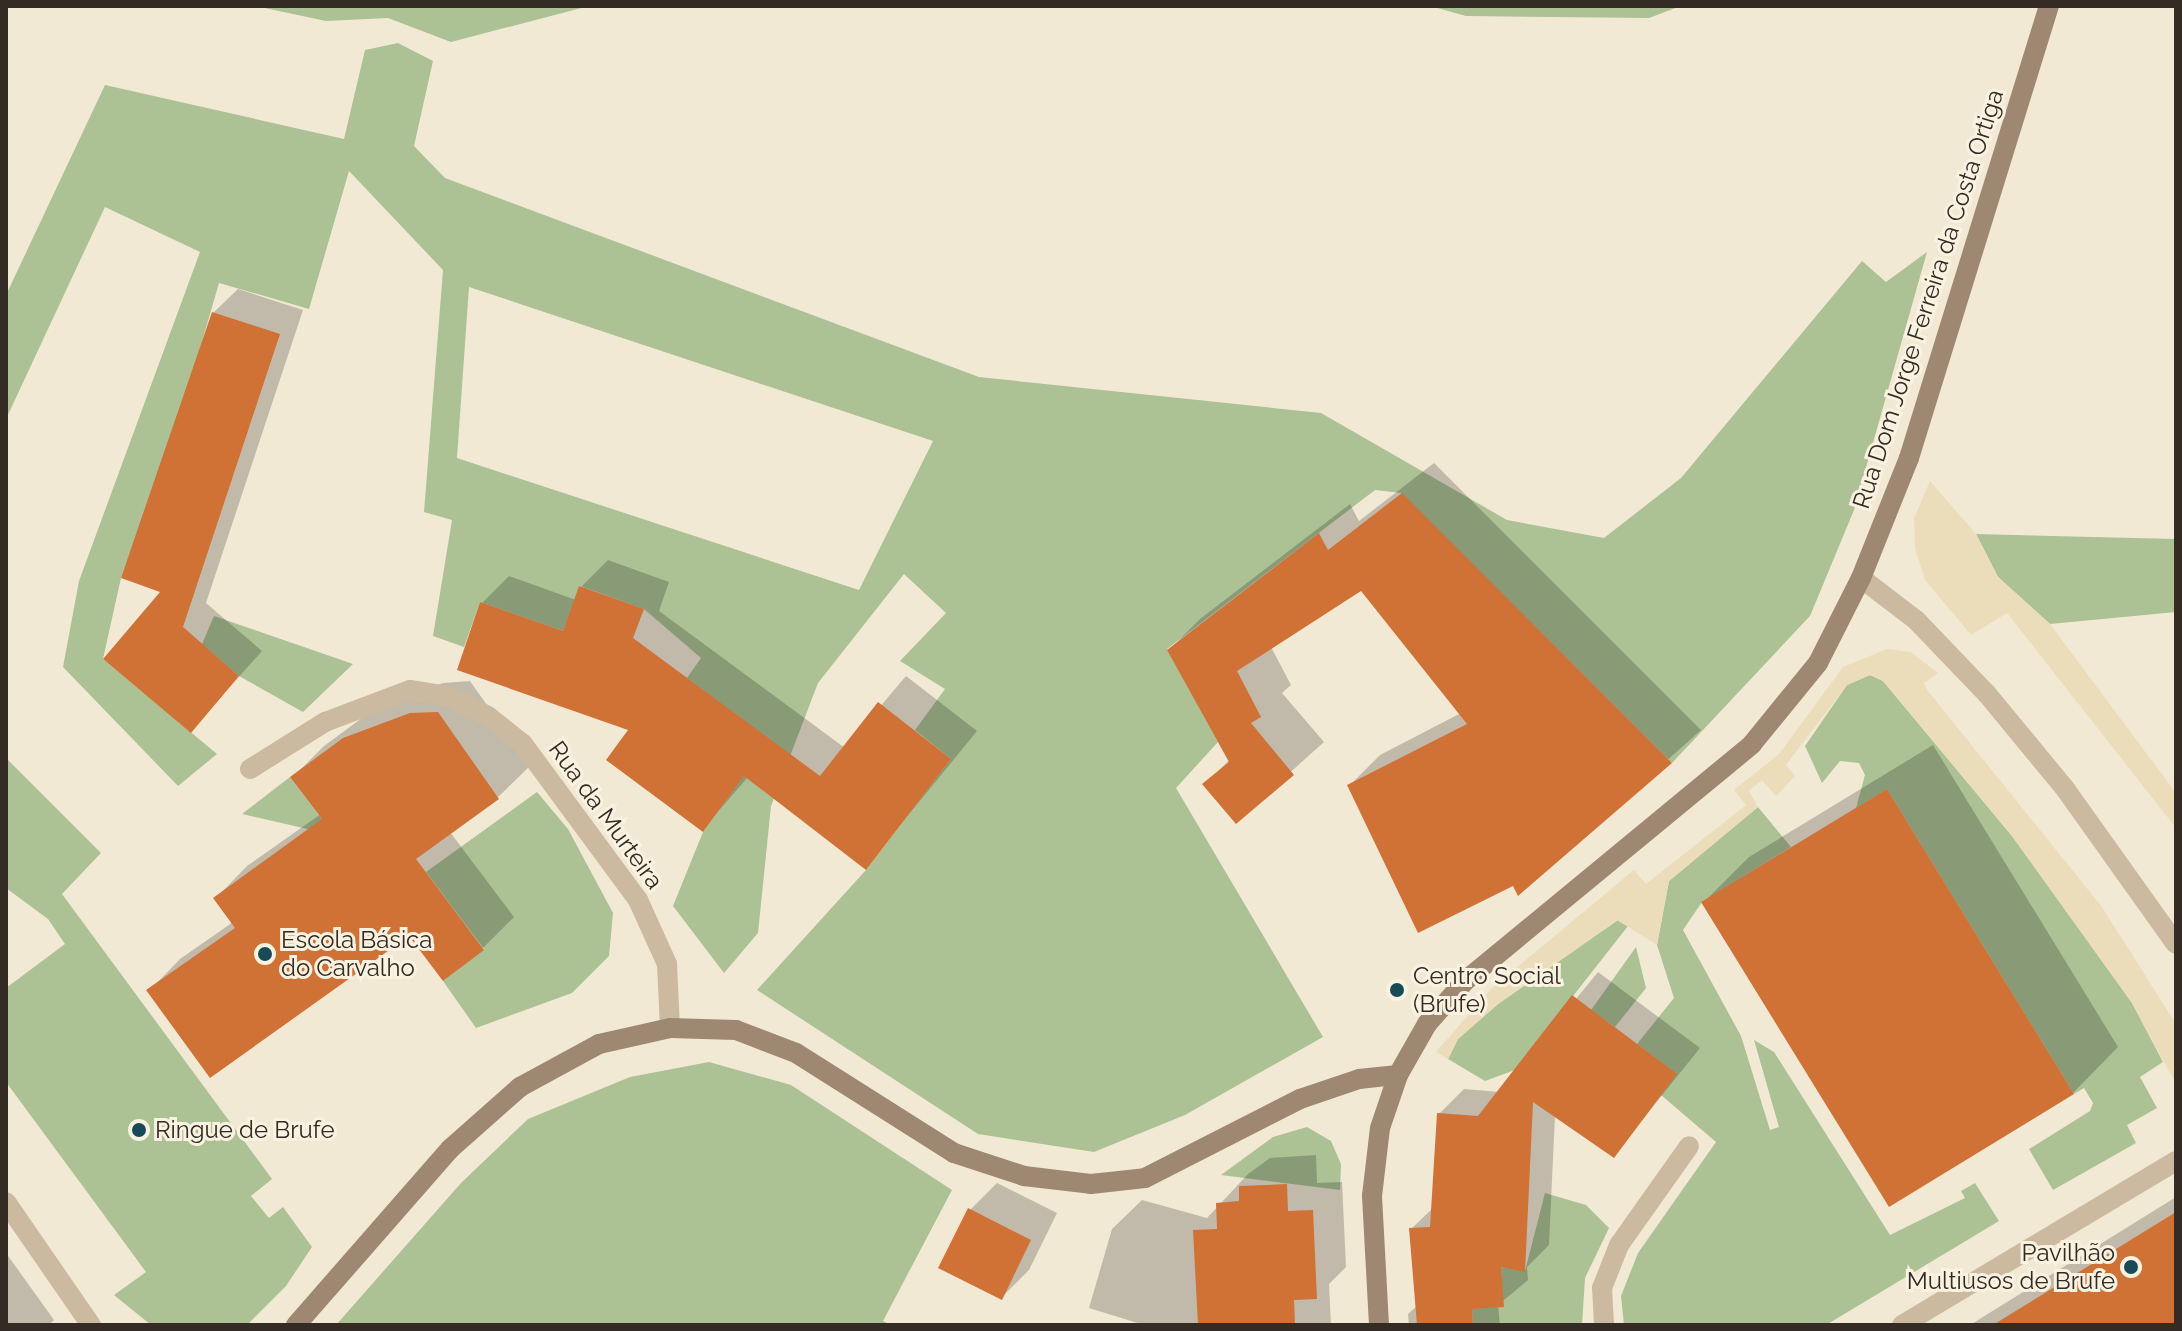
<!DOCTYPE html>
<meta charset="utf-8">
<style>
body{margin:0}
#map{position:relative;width:2182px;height:1331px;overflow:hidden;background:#f2e9d5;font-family:Raleway,sans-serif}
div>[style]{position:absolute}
.green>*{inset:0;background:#acc294}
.plaza>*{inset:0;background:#ecddba}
.shadow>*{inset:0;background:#0003}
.building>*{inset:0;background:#d07135}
.lane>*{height:20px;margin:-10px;padding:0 10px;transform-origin:10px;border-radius:10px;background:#cbbaa0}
.street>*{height:20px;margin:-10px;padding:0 10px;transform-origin:10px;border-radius:10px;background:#cbbaa0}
.secondary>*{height:20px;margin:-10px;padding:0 10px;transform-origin:10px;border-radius:10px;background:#9e8872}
.dots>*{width:22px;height:22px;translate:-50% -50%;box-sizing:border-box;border:4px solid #faf2e1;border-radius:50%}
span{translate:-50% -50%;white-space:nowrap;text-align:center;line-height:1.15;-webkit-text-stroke:6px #faf2e1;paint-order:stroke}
.street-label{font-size:24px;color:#342b24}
.poi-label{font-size:24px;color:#342b24}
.left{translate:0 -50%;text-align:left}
.right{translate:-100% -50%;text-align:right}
.frame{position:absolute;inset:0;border:8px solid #342b24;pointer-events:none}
</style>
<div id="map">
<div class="green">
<i style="clip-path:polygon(255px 6px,589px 6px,451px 42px,388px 18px,326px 21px)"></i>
<i style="clip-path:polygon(1430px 6px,1681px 6px,1649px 18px,1466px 16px)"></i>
<i style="clip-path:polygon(evenodd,398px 43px,433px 61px,414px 146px,445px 178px,979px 377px,1321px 413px,1507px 520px,1604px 538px,1681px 478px,1862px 261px,1886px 282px,1927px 252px,1854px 510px,1810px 616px,1672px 763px,1401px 493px,1375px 490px,1167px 649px,1218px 742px,1176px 788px,1323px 1037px,1185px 1115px,1094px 1152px,978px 1134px,757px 990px,866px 870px,951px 759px,915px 730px,945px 689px,900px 661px,946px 613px,904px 574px,818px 683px,771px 806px,758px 933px,724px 973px,673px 906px,703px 832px,770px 740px,687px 678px,701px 658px,644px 609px,580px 586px,563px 631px,480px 602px,464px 647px,433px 636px,452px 520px,424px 512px,443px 270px,349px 171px,309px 309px,219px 283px,185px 400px,121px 578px,103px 659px,217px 754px,178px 786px,63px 667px,79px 581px,200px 252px,105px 207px,6px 419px,6px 295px,105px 85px,344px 139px,365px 50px,398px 43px,469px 287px,933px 441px,859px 590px,457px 458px,469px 287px)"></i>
<i style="clip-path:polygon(1976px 534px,2176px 539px,2176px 612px,2050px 624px,1998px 577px)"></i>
<i style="clip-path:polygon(214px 616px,353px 664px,303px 712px,239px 676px,202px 644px)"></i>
<i style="clip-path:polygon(1870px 675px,1883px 681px,2012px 836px,2132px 1003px,2163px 1062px,2140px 1077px,2157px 1108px,2127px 1125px,2136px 1143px,2053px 1190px,2029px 1149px,2090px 1111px,2093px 1103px,2084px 1088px,2074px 1094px,1887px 789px,1856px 808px,1865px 775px,1859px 763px,1840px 761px,1822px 783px,1805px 746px,1847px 685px)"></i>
<i style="clip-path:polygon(6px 758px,101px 853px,62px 894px,272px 1179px,251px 1196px,269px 1218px,283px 1207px,312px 1247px,286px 1286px,247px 1325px,151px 1325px,114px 1295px,146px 1272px,6px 1082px,6px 988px,65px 944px,48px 919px,6px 888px)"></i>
<i style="clip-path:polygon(290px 777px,334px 835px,242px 814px)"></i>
<i style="clip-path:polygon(537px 792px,568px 829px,613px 913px,609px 956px,572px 993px,476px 1028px,443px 981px,484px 949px,426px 872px)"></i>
<i style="clip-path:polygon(1758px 807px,1791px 847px,1702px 902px,1683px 930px,1741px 1036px,1770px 1130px,1779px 1127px,1754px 1040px,1774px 1052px,1890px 1235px,1965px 1198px,1961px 1191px,1975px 1183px,1999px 1221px,1826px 1325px,1624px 1325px,1621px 1296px,1638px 1253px,1716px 1142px,1661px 1095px,1676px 1074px,1637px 1044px,1674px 998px,1657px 945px,1669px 881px)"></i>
<i style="clip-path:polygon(1618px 920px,1628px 926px,1515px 1070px,1485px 1081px,1448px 1059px,1458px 1039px,1498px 1004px)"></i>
<i style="clip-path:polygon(1636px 947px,1646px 988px,1615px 1027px,1591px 1010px)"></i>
<i style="clip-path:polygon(709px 1062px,791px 1085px,952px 1190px,883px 1321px,891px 1325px,336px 1325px,461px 1183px,528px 1119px,630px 1077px)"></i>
<i style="clip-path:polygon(1307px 1127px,1331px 1141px,1341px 1164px,1340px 1190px,1221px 1175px,1273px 1137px)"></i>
<i style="clip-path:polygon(1545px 1193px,1586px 1205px,1609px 1228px,1585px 1278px,1582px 1325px,1473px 1325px,1472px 1309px,1503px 1306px,1501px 1267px,1525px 1271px)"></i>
</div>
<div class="plaza">
<i style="clip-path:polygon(1930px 481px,1976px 534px,1998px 577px,2050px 624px,2176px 793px,2176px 828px,2007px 613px,1971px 635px,1925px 580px,1915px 548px,1914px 518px)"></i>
<i style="clip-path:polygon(1887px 649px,1911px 652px,1938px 673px,1924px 683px,1928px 691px,2102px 907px,2176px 1024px,2176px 1084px,2132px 1003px,2012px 836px,1883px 681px,1870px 675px,1847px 685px,1786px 765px,1795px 776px,1776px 796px,1762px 780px,1749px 791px,1758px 807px,1669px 881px,1657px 945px,1617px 920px,1498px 1004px,1458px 1039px,1448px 1059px,1436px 1052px,1491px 989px,1634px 870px,1646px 884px,1746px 805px,1734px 790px,1779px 754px,1843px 667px)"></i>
</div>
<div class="shadow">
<i style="clip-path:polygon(238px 289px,303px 310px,206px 603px,262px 651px,191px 730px,164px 591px,213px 313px)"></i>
<i style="clip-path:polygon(1434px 463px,1701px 730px,1519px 893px,1514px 884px,1349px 786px,1380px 755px,1461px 713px,1361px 589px,1271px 647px,1291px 685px,1282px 693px,1324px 742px,1236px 821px,1205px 785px,1230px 759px,1169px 650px,1200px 619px,1350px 504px,1359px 521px)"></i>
<i style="clip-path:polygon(608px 560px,669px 582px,659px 611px,845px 748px,906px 676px,977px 731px,866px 867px,748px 777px,703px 829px,631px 729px,482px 603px,509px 576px,576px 600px,581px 587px)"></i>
<i style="clip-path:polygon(470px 681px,530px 766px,498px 797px,450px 832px,514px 917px,483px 948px,410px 934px,149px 991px,180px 959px,233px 922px,216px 898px,247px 866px,321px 814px,293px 777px,324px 746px,377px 707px,443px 683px)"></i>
<i style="clip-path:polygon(1933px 745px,2118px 1047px,2073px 1093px,1704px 902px,1749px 857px)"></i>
<i style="clip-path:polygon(1598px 972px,1700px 1048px,1614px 1155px,1555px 1115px,1549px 1245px,1527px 1267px,1528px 1280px,1498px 1305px,1500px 1325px,1409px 1325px,1408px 1314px,1418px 1305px,1411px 1229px,1433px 1208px,1439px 1114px,1464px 1089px,1500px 1092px)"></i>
<i style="clip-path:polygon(1316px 1155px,1317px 1183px,1342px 1182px,1346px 1267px,1329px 1284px,1331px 1325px,1144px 1325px,1089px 1308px,1112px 1229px,1142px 1200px,1207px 1218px,1248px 1174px,1270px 1158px)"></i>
<i style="clip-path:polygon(997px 1183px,1057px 1213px,1029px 1270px,1002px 1297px,970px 1210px)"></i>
<i style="clip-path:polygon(2176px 1197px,2176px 1325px,1970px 1325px)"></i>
<i style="clip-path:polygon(6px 1253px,54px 1320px,49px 1325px,6px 1325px)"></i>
</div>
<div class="building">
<i style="clip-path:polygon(212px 312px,280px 334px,183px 627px,239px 676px,191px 733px,103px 659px,160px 592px,121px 578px)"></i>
<i style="clip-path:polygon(1402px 493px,1672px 763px,1518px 896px,1513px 886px,1418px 933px,1347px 785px,1467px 724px,1361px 591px,1237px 671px,1261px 717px,1251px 723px,1294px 775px,1236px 824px,1202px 784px,1229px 762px,1167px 650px,1319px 533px,1328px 550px)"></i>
<i style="clip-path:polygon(579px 586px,644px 609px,633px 638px,820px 776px,878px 702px,951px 759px,866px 870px,744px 776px,703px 832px,606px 760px,628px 730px,457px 670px,480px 602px,563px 631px)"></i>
<i style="clip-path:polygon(438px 712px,499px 799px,416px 859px,484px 950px,443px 981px,409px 936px,210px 1078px,146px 990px,235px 928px,213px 898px,322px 819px,290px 777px,343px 738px,410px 713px)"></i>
<i style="clip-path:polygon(1887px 789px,2074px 1094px,1889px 1207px,1701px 902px)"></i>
<i style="clip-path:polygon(1572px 995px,1677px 1074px,1614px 1158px,1533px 1102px,1525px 1272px,1501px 1267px,1504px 1307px,1472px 1309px,1473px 1325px,1417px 1325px,1409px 1228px,1430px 1227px,1437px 1113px,1478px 1116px)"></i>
<i style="clip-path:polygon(1287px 1184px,1288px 1211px,1313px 1210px,1317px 1299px,1294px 1300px,1295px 1325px,1198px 1325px,1193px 1230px,1217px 1229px,1216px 1203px,1239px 1201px,1239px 1186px)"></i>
<i style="clip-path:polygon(968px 1208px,1031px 1240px,1002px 1300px,938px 1268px)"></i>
<i style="clip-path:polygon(2176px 1212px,2176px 1325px,1993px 1325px)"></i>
</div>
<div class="lane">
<i style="left:1604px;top:1325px;width:37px;rotate:-93deg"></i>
<i style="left:1602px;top:1288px;width:46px;rotate:-68.4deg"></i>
<i style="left:1619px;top:1245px;width:121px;rotate:-54.7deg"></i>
<i style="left:1902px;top:1325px;width:319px;rotate:-30.9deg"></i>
</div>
<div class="street">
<i style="left:1861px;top:578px;width:69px;rotate:37.4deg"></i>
<i style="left:1916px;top:620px;width:103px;rotate:46.2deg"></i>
<i style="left:1987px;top:694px;width:124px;rotate:50.5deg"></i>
<i style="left:2066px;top:790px;width:189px;rotate:54.5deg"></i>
<i style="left:250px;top:769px;width:89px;rotate:-32.1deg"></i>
<i style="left:325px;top:722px;width:91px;rotate:-20.6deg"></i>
<i style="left:410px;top:690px;width:39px;rotate:9deg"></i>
<i style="left:449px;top:696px;width:44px;rotate:27.1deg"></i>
<i style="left:488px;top:716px;width:45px;rotate:38.7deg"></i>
<i style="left:523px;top:744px;width:194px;rotate:53.6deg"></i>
<i style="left:638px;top:900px;width:70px;rotate:65.6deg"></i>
<i style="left:667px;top:964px;width:64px;rotate:87.3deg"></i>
<i style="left:6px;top:1202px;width:150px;rotate:55.4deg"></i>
</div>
<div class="secondary">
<i style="left:296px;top:1325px;width:234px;rotate:-48.8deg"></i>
<i style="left:450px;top:1149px;width:94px;rotate:-41.5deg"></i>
<i style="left:520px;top:1087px;width:90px;rotate:-28.6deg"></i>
<i style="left:599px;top:1044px;width:73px;rotate:-12.7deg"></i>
<i style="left:670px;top:1028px;width:66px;rotate:1.7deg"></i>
<i style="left:736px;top:1030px;width:64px;rotate:21deg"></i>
<i style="left:796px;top:1053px;width:187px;rotate:32.3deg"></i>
<i style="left:954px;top:1153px;width:74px;rotate:18.2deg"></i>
<i style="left:1024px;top:1176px;width:67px;rotate:6.8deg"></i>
<i style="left:1091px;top:1184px;width:54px;rotate:-6.3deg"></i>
<i style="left:1145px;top:1178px;width:174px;rotate:-27deg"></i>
<i style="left:1300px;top:1099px;width:62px;rotate:-18.7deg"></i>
<i style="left:1359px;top:1079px;width:39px;rotate:-6deg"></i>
<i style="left:1379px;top:1325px;width:129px;rotate:-93.1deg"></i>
<i style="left:1372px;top:1196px;width:68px;rotate:-83.3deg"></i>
<i style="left:1380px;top:1128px;width:56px;rotate:-71.2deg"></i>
<i style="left:1398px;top:1075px;width:59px;rotate:-60.4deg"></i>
<i style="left:1427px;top:1024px;width:57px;rotate:-48.5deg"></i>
<i style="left:1465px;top:981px;width:372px;rotate:-39.5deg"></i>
<i style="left:1752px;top:744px;width:104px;rotate:-50.8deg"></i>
<i style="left:1818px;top:663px;width:95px;rotate:-63.2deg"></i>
<i style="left:1861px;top:578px;width:129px;rotate:-68.2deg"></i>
<i style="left:1909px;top:458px;width:473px;rotate:-72.8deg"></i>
</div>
<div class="dots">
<i style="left:265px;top:954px;background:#174b58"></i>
<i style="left:1397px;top:990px;background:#174b58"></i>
<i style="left:139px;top:1130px;background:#174b58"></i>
<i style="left:2131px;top:1267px;background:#174b58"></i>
</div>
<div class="street-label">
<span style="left:1928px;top:299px;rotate:-72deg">Rua Dom Jorge Ferreira da Costa Ortiga</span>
<span style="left:606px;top:815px;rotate:54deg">Rua da Murteira</span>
</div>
<div class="poi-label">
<span class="left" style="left:281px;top:954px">Escola Básica<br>do Carvalho</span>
<span class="left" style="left:1413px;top:990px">Centro Social<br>(Brufe)</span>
<span class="left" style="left:155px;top:1130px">Ringue de Brufe</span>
<span class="right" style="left:2115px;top:1267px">Pavilhão<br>Multiusos de Brufe</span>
</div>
<div class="frame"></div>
</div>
